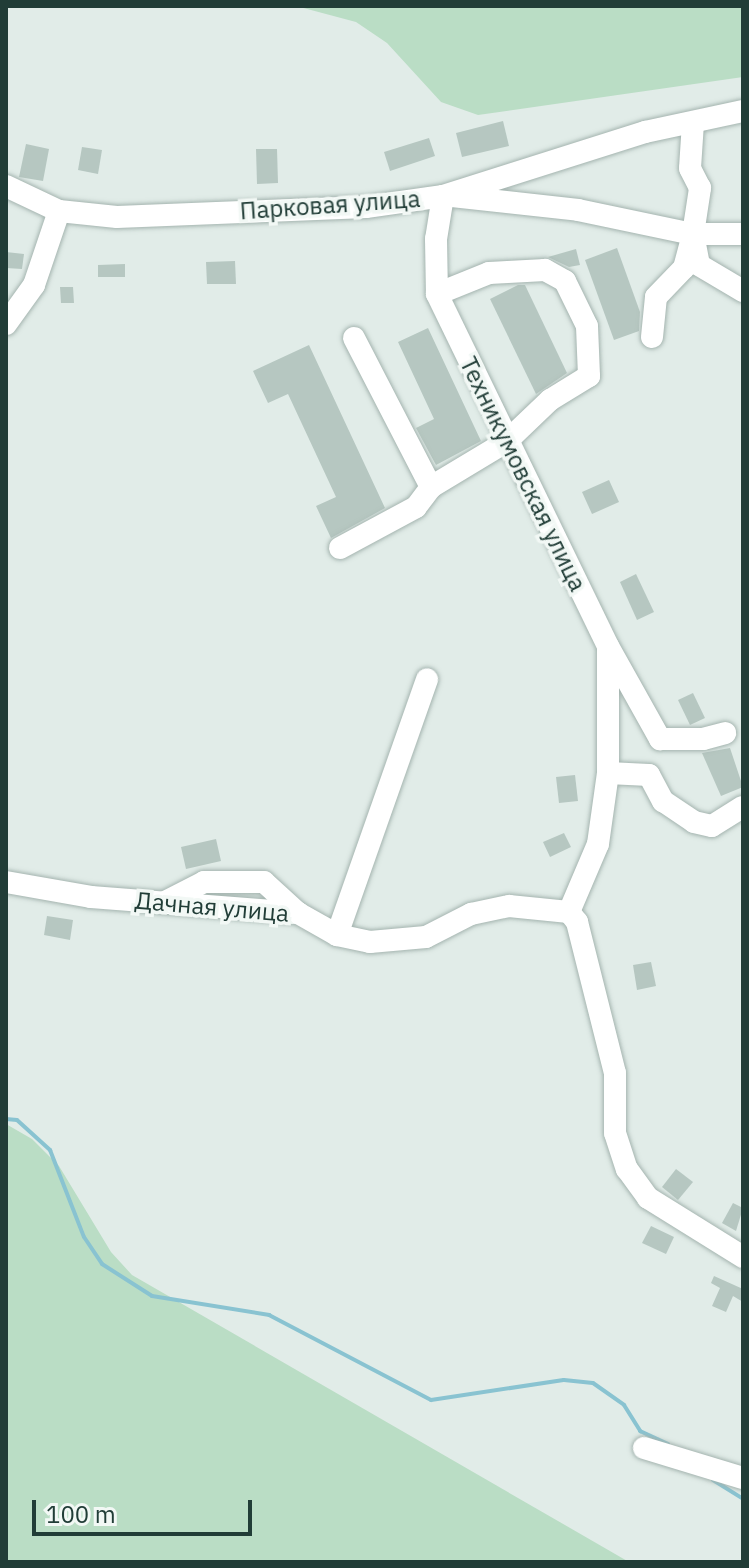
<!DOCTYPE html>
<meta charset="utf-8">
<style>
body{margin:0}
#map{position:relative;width:749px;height:1568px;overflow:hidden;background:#e1ece8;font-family:"IBM Plex Sans",sans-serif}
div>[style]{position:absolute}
.green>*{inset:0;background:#baddc5}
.stream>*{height:4px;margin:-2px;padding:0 2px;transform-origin:2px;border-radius:2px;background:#89c3d1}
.building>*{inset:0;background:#b6c7c1}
.roads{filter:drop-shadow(0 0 2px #a4b4af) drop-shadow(0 0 2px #a4b4af)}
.minor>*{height:22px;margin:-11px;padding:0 11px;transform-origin:11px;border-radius:11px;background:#fff}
span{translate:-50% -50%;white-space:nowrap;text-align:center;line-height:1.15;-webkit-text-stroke:7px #f2f8f5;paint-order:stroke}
.street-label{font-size:24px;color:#213d37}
.frame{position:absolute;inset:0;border:8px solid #213d37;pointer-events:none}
.scale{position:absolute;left:32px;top:1500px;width:220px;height:36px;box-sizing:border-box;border:4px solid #213d37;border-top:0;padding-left:10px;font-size:24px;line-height:28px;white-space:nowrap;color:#213d37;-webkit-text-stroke:6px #f2f8f5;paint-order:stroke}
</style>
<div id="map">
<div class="green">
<i style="clip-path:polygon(296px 6px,743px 6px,743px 77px,478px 115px,441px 102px,387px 43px,356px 22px)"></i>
<i style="clip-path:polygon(6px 1124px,32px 1139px,59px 1166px,111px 1252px,132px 1275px,629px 1562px,6px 1562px)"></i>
</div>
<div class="stream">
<i style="left:6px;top:1119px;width:11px;rotate:5deg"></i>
<i style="left:17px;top:1120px;width:45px;rotate:42.3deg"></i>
<i style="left:50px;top:1150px;width:93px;rotate:68.7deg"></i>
<i style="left:84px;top:1237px;width:32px;rotate:56deg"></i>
<i style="left:102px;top:1264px;width:59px;rotate:32.6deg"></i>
<i style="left:152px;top:1296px;width:119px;rotate:9.2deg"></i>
<i style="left:269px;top:1315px;width:183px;rotate:27.7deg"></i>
<i style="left:431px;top:1400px;width:134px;rotate:-8.6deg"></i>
<i style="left:564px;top:1380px;width:29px;rotate:6deg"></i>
<i style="left:593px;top:1383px;width:38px;rotate:35deg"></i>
<i style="left:624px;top:1405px;width:31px;rotate:58deg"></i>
<i style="left:640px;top:1431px;width:31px;rotate:25deg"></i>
<i style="left:713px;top:1480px;width:36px;rotate:32deg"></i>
</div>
<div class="building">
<i style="clip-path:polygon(503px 121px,509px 146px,462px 157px,456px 133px)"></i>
<i style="clip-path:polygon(429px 138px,435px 156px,390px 171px,384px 152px)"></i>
<i style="clip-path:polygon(26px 144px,49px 149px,43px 181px,19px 177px)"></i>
<i style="clip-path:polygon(82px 147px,102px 150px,98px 174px,78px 170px)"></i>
<i style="clip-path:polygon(256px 149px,277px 149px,278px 183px,257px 184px)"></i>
<i style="clip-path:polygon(617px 248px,640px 312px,639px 331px,614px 340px,585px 260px)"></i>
<i style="clip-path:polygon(576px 249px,580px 265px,569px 267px,548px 257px)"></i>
<i style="clip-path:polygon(6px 252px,24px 254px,22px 269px,6px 268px)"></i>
<i style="clip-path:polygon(235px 261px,236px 284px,207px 284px,206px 262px)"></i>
<i style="clip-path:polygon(125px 264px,125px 277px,98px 277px,98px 265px)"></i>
<i style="clip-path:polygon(518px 285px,525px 285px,567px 373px,536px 394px,490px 299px)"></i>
<i style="clip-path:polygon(60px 287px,73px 287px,74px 303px,61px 303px)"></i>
<i style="clip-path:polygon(428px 328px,481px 441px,436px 465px,416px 428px,434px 419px,398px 342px)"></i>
<i style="clip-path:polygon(309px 345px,385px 508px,331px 538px,316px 506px,336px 497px,288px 394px,268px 403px,253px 371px)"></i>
<i style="clip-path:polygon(609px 480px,619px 502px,592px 514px,582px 492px)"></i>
<i style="clip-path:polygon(636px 574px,654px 612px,637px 620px,620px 582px)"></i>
<i style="clip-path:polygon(693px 693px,705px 718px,690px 725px,678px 700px)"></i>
<i style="clip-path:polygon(730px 748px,743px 787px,721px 796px,702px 753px)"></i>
<i style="clip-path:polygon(575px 775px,578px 801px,559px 803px,556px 777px)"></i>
<i style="clip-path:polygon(564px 833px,571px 847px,550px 857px,543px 842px)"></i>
<i style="clip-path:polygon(216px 839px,221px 861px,186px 869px,181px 847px)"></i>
<i style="clip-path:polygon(47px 916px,73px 920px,70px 940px,44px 935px)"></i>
<i style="clip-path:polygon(651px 962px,656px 986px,637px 990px,633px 965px)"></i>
<i style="clip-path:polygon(676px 1169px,693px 1182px,678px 1200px,662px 1187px)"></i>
<i style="clip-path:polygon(733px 1203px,743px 1208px,736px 1231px,722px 1223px)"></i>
<i style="clip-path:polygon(651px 1226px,674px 1237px,666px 1254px,642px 1243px)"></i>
<i style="clip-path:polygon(714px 1276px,743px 1289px,743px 1302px,733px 1296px,726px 1312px,712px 1306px,720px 1288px,711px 1283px)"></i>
</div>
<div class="roads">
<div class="minor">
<i style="left:6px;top:186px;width:59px;rotate:25.3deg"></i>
<i style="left:59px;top:211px;width:58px;rotate:5.9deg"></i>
<i style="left:117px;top:217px;width:249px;rotate:-2.3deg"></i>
<i style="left:366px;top:207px;width:78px;rotate:-8.1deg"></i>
<i style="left:443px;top:196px;width:212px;rotate:-17.6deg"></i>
<i style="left:645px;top:132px;width:100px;rotate:-12.1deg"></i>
<i style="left:443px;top:196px;width:44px;rotate:99.2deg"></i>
<i style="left:436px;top:239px;width:55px;rotate:89deg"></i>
<i style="left:437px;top:294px;width:391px;rotate:64.1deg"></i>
<i style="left:608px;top:646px;width:107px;rotate:60.8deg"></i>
<i style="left:660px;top:739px;width:43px"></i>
<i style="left:703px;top:739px;width:23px;rotate:-15deg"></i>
<i style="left:452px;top:196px;width:127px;rotate:6.3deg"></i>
<i style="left:578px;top:210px;width:117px;rotate:11.8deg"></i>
<i style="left:693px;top:234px;width:50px"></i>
<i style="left:694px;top:239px;width:26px;rotate:79deg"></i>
<i style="left:699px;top:265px;width:51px;rotate:30.6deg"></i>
<i style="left:6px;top:324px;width:48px;rotate:-54.3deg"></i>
<i style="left:34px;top:285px;width:78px;rotate:-71.3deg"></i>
<i style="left:652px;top:337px;width:40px;rotate:-84.3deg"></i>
<i style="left:656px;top:297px;width:40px;rotate:-46deg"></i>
<i style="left:684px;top:268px;width:35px;rotate:-75deg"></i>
<i style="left:693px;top:234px;width:47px;rotate:-81.3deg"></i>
<i style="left:700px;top:188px;width:22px;rotate:-117deg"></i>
<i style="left:690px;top:168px;width:45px;rotate:-86.2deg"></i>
<i style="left:354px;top:338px;width:168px;rotate:62.7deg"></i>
<i style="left:340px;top:548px;width:86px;rotate:-28.3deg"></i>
<i style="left:416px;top:507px;width:25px;rotate:-53deg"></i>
<i style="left:431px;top:487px;width:87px;rotate:-31deg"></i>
<i style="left:506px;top:442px;width:61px;rotate:-43.7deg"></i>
<i style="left:550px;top:400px;width:46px;rotate:-31.6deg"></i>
<i style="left:589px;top:376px;width:50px;rotate:-92.3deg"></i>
<i style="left:587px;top:326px;width:50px;rotate:-116.1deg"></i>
<i style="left:565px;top:281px;width:23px;rotate:-151deg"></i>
<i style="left:545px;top:270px;width:56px;rotate:176.9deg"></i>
<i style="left:489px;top:273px;width:56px;rotate:158deg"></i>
<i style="left:608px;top:773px;width:41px;rotate:2.8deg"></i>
<i style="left:649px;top:775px;width:30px;rotate:62deg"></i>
<i style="left:663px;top:801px;width:37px;rotate:34deg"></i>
<i style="left:694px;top:822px;width:18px;rotate:13deg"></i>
<i style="left:712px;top:826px;width:36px;rotate:-32deg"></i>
<i style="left:6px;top:882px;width:86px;rotate:10deg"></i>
<i style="left:91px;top:897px;width:208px;rotate:4.4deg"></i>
<i style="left:298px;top:913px;width:45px;rotate:29.4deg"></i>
<i style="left:337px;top:935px;width:34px;rotate:12deg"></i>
<i style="left:370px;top:942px;width:56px;rotate:-5.1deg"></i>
<i style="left:426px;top:937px;width:51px;rotate:-27.1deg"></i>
<i style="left:471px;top:914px;width:39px;rotate:-12deg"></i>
<i style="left:509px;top:906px;width:60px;rotate:5.7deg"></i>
<i style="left:569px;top:912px;width:13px;rotate:51deg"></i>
<i style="left:577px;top:922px;width:156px;rotate:75.9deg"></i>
<i style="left:615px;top:1073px;width:60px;rotate:90deg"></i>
<i style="left:615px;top:1133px;width:38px;rotate:72deg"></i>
<i style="left:627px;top:1169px;width:36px;rotate:54deg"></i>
<i style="left:648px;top:1198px;width:112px;rotate:31.8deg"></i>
<i style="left:165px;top:902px;width:44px;rotate:-27.1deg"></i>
<i style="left:204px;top:882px;width:60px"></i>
<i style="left:264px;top:882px;width:46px;rotate:42.4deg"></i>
<i style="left:569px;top:912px;width:74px;rotate:-66.9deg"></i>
<i style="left:598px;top:844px;width:72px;rotate:-82deg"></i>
<i style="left:608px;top:773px;width:125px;rotate:-90deg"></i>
<i style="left:337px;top:935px;width:271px;rotate:-70.6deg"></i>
<i style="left:644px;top:1448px;width:103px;rotate:16.9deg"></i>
</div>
</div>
<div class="street-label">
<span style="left:330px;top:205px;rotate:-4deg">Парковая улица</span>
<span style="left:523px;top:474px;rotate:64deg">Техникумовская улица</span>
<span style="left:212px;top:907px;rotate:5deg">Дачная улица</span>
</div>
<div class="frame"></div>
<div class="scale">100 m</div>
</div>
